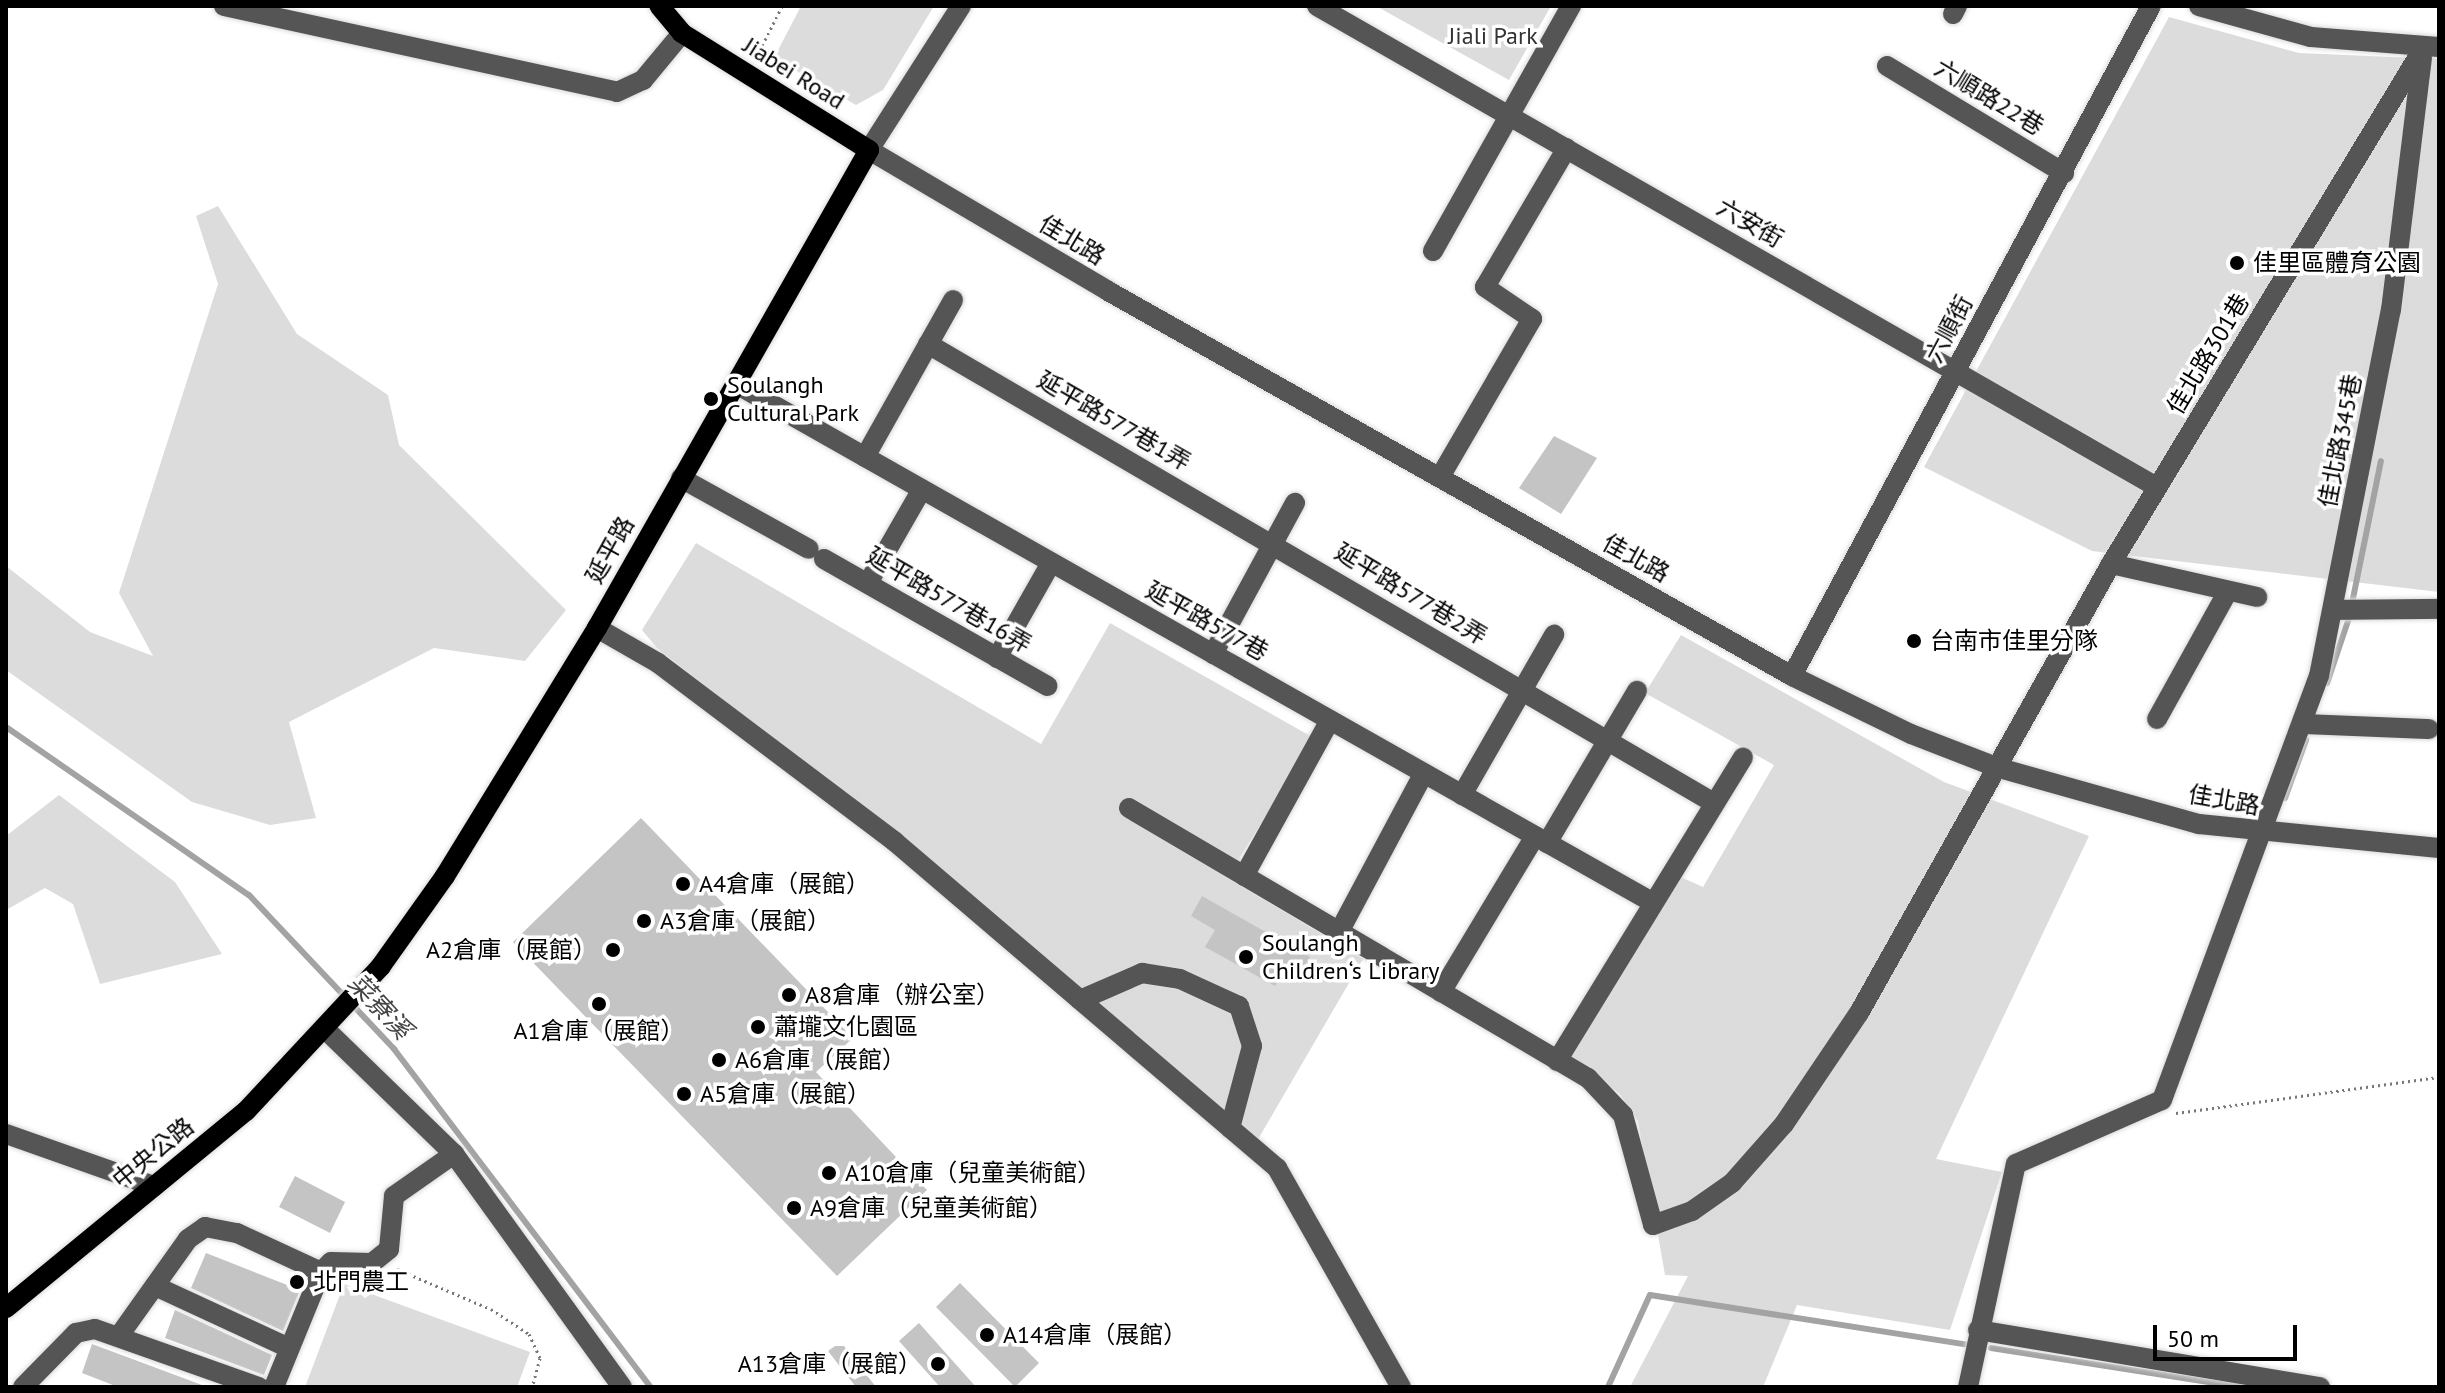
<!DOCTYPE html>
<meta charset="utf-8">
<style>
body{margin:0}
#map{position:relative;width:2445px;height:1393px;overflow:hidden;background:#fff;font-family:"PT Sans","Noto Sans TC",sans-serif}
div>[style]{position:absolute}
.green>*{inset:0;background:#dcdcdc}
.stream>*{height:6px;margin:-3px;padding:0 3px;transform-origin:3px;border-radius:3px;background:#a3a3a3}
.building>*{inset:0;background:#c4c4c4}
.path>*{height:3px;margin-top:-1.5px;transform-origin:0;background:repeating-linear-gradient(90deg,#777 0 2px,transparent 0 6px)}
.roads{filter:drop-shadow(0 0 2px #dbdbdb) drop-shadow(0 0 2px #dbdbdb)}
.minor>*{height:20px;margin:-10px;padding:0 10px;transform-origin:10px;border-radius:10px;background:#555}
.major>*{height:20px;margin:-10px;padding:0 10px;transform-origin:10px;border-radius:10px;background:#000}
.dots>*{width:22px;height:22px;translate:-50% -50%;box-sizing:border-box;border:4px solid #fff;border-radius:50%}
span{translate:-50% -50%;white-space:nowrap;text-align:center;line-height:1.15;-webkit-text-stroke:7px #fff;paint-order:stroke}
.park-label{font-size:24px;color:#333}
.street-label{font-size:24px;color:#000}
.poi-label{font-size:24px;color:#000}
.left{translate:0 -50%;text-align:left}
.right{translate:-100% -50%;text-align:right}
.water-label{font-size:26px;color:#444;font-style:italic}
.frame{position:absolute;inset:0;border:8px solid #000;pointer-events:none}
.scale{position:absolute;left:2153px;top:1325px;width:144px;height:36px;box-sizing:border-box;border:4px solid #000;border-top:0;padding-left:10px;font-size:24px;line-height:28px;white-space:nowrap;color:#000;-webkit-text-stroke:6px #fff;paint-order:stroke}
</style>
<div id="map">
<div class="green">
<i style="clip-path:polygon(801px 6px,934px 6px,883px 90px,856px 105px,774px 58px)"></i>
<i style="clip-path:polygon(1376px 6px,1551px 6px,1509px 80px)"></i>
<i style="clip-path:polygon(2169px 17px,2299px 53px,2439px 59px,2439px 592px,2092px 551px,1924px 467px)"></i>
<i style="clip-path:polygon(218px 206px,297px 334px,388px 395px,399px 445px,566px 610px,525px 661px,434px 648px,289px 722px,316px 818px,270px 825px,192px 802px,6px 670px,6px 566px,90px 632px,153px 656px,119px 593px,218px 284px,196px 216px)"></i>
<i style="clip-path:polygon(696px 543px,1041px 744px,1110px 623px,1314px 738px,1227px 878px,1363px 959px,1257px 1141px,896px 834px,657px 648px,642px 630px)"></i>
<i style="clip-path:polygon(1681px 635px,1944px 782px,2089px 836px,1936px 1159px,2002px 1172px,1950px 1330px,1797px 1305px,1763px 1387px,1630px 1387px,1688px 1276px,1665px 1275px,1638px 1121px,1619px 1093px,1571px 1059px,1674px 874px,1703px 887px,1774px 765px,1645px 693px)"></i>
<i style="clip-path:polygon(59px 795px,175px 882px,222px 954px,100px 984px,73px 904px,45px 888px,6px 910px,6px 836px)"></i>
<i style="clip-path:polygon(344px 1284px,530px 1352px,517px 1387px,305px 1387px)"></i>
</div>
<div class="stream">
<i style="left:2327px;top:683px;width:69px;rotate:-71.3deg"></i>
<i style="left:2349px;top:618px;width:160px;rotate:-78.5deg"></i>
<i style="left:6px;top:727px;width:295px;rotate:34.7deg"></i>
<i style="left:249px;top:895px;width:212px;rotate:46.7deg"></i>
<i style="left:394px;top:1049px;width:425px;rotate:52.8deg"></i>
<i style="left:2285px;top:798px;width:62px;rotate:-70.1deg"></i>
<i style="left:1991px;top:1348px;width:251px;rotate:8.9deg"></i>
<i style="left:1608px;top:1387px;width:101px;rotate:-65.5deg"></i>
<i style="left:1650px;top:1295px;width:324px;rotate:8.9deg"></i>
</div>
<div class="building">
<i style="clip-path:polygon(1554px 436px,1597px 458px,1561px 514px,1519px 488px)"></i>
<i style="clip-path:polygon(641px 818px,853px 1038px,816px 1072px,927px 1190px,837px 1276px,513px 942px)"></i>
<i style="clip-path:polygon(1202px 896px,1310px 957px,1300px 973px,1294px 969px,1288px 981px,1280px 976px,1275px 986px,1205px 947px,1215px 930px,1191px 916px)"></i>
<i style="clip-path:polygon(295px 1176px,345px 1202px,330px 1233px,279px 1207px)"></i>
<i style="clip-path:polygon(206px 1253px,300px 1290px,283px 1331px,191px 1288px)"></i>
<i style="clip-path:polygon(960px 1283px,1039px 1363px,1015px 1387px,936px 1307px)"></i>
<i style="clip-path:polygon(175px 1310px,272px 1355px,264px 1375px,165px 1338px)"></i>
<i style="clip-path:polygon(919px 1323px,976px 1387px,940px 1387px,899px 1341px)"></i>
<i style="clip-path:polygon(92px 1344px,202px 1385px,202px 1387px,118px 1387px,82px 1373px)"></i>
<i style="clip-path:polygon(835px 1346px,844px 1346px,876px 1387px,856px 1387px,828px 1351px)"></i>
</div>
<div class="path">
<i style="left:757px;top:56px;width:56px;rotate:-63.4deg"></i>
<i style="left:2176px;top:1113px;width:265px;rotate:-7.8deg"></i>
<i style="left:397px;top:1269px;width:102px;rotate:23.1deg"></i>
<i style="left:491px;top:1309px;width:45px;rotate:33.3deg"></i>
<i style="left:529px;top:1334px;width:26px;rotate:65deg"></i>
<i style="left:540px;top:1358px;width:30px;rotate:105deg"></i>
</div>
<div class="roads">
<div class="minor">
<i style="left:224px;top:6px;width:402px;rotate:12.3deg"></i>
<i style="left:617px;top:92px;width:29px;rotate:-25deg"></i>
<i style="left:643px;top:80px;width:61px;rotate:-50.3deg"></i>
<i style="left:961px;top:6px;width:171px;rotate:122.6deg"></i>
<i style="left:869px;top:150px;width:277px;rotate:30.5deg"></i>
<i style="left:1108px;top:291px;width:785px;rotate:29.37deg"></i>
<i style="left:1792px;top:676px;width:132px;rotate:26deg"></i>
<i style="left:1911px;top:734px;width:91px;rotate:21.2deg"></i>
<i style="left:1996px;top:767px;width:211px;rotate:15.7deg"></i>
<i style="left:2199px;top:824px;width:241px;rotate:5.7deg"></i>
<i style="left:1317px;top:6px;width:968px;rotate:29.8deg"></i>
<i style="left:2199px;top:6px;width:116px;rotate:15.5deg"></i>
<i style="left:2311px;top:37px;width:128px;rotate:4.5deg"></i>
<i style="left:1953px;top:14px;width:9px;rotate:-63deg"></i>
<i style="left:1887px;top:66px;width:207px;rotate:31.2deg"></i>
<i style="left:1433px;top:251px;width:281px;rotate:-60.6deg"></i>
<i style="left:928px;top:344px;width:908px;rotate:30.29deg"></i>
<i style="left:738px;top:385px;width:1048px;rotate:29.5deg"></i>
<i style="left:865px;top:457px;width:180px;rotate:-60.7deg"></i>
<i style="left:1440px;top:477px;width:183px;rotate:-59.8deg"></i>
<i style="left:1532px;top:319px;width:57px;rotate:-145.8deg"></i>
<i style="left:1485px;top:287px;width:161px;rotate:-59.5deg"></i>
<i style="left:681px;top:478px;width:146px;rotate:29deg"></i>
<i style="left:824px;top:559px;width:257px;rotate:29.6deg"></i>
<i style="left:2111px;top:564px;width:150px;rotate:12.7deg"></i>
<i style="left:868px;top:583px;width:108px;rotate:-60.1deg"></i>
<i style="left:2335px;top:610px;width:104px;rotate:-0.6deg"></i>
<i style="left:597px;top:628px;width:70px;rotate:29.8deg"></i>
<i style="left:658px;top:663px;width:296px;rotate:37deg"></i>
<i style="left:894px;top:841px;width:504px;rotate:40.49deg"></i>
<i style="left:1277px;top:1168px;width:252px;rotate:60.5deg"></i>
<i style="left:1213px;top:654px;width:172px;rotate:-61.5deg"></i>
<i style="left:997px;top:658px;width:109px;rotate:-60.4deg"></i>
<i style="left:1792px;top:676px;width:760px;rotate:-61.82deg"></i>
<i style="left:2157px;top:719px;width:146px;rotate:-61deg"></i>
<i style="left:2302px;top:724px;width:127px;rotate:2.3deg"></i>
<i style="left:1462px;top:795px;width:185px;rotate:-60.1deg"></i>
<i style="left:1129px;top:808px;width:533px;rotate:30.47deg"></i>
<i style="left:1588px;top:1078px;width:51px;rotate:46.6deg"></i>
<i style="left:1623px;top:1115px;width:114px;rotate:74.7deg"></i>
<i style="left:1653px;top:1225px;width:41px;rotate:-19.7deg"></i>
<i style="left:1692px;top:1211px;width:49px;rotate:-35deg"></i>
<i style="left:1732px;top:1183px;width:79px;rotate:-48.6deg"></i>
<i style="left:1784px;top:1124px;width:134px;rotate:-56deg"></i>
<i style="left:1859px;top:1013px;width:515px;rotate:-60.7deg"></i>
<i style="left:2111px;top:564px;width:604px;rotate:-58.81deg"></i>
<i style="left:1547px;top:843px;width:177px;rotate:-59.4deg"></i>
<i style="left:1244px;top:876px;width:178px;rotate:-61.1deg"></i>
<i style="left:1339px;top:932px;width:180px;rotate:-61.9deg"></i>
<i style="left:1441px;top:992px;width:182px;rotate:-58.9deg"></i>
<i style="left:1080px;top:1000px;width:68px;rotate:-23.5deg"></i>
<i style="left:1142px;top:973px;width:38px;rotate:9deg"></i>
<i style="left:1180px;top:979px;width:65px;rotate:24.6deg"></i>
<i style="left:1239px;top:1006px;width:42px;rotate:72deg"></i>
<i style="left:1252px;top:1046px;width:85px;rotate:105deg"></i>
<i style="left:325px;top:1029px;width:180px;rotate:44.1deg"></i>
<i style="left:454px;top:1154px;width:287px;rotate:54.2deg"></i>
<i style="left:1557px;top:1061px;width:356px;rotate:-58.5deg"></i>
<i style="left:6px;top:1134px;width:157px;rotate:19.4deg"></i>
<i style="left:155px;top:1286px;width:148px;rotate:24.8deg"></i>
<i style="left:1978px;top:1330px;width:347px;rotate:9.5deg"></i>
<i style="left:121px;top:1333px;width:115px;rotate:-54.5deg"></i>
<i style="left:188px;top:1239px;width:21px;rotate:-35deg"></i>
<i style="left:205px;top:1227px;width:33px;rotate:11deg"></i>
<i style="left:237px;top:1233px;width:93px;rotate:24.9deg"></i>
<i style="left:23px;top:1387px;width:76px;rotate:-45.5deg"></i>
<i style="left:76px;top:1333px;width:19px;rotate:-12deg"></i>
<i style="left:95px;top:1329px;width:174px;rotate:19.5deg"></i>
<i style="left:274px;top:1387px;width:124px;rotate:-67.8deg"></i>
<i style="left:321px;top:1272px;width:14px;rotate:-45deg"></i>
<i style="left:331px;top:1262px;width:41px;rotate:1.4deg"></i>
<i style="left:372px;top:1263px;width:22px;rotate:-39deg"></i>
<i style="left:389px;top:1249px;width:53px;rotate:-84.6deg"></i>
<i style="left:394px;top:1196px;width:73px;rotate:-35deg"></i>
<i style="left:1968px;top:1387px;width:228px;rotate:-77.9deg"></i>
<i style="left:2016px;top:1164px;width:159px;rotate:-23.7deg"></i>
<i style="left:2162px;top:1100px;width:452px;rotate:-69.7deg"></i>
<i style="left:2319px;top:676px;width:373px;rotate:-78.9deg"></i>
<i style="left:2391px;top:310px;width:255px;rotate:-83deg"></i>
</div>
<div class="major">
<i style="left:6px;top:1308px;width:310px;rotate:-39.4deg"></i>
<i style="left:246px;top:1111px;width:198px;rotate:-47deg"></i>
<i style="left:381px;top:966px;width:110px;rotate:-54.6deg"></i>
<i style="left:445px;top:876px;width:291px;rotate:-58.5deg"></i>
<i style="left:597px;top:628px;width:550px;rotate:-60.36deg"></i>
<i style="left:869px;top:150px;width:221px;rotate:-148deg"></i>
<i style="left:682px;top:33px;width:35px;rotate:-130deg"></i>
</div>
</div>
<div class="dots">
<i style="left:2237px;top:263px;background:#000"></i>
<i style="left:711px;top:399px;background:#000"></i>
<i style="left:1914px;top:641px;background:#000"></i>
<i style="left:683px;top:884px;background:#000"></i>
<i style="left:644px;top:921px;background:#000"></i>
<i style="left:613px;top:950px;background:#000"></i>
<i style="left:1246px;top:957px;background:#000"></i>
<i style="left:789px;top:995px;background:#000"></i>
<i style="left:599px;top:1004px;background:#000"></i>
<i style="left:758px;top:1027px;background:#000"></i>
<i style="left:719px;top:1060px;background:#000"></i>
<i style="left:684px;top:1094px;background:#000"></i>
<i style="left:829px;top:1173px;background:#000"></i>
<i style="left:794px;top:1208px;background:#000"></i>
<i style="left:297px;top:1282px;background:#000"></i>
<i style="left:987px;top:1335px;background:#000"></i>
<i style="left:938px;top:1364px;background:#000"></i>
</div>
<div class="park-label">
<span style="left:1493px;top:36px">Jiali Park</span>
</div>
<div class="street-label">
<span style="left:794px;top:73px;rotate:32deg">Jiabei Road</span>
<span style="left:1989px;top:97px;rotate:31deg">六順路22巷</span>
<span style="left:1750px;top:223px;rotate:30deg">六安街</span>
<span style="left:1072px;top:240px;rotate:31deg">佳北路</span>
<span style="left:1949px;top:329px;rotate:-62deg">六順街</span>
<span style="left:2208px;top:354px;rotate:-59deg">佳北路301巷</span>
<span style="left:1114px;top:421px;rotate:30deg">延平路577巷1弄</span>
<span style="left:2340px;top:441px;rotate:-79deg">佳北路345巷</span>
<span style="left:610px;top:550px;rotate:-61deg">延平路</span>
<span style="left:1636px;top:558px;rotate:29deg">佳北路</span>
<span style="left:1411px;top:594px;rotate:31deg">延平路577巷2弄</span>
<span style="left:949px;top:600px;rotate:30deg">延平路577巷16弄</span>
<span style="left:1207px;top:621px;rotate:29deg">延平路577巷</span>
<span style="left:2224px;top:800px;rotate:10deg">佳北路</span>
<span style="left:153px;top:1153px;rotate:-39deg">中央公路</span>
</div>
<div class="poi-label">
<span class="left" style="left:2253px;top:263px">佳里區體育公園</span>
<span class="left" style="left:727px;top:399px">Soulangh<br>Cultural Park</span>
<span class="left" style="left:1930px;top:641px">台南市佳里分隊</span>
<span class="left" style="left:699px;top:884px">A4倉庫（展館）</span>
<span class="left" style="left:660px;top:921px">A3倉庫（展館）</span>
<span class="left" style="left:1262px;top:957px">Soulangh<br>Children‘s Library</span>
<span class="right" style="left:597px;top:950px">A2倉庫（展館）</span>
<span class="left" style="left:805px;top:995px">A8倉庫（辦公室）</span>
<span class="left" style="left:774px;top:1027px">蕭壠文化園區</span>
<span style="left:599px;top:1031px">A1倉庫（展館）</span>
<span class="left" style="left:735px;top:1060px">A6倉庫（展館）</span>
<span class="left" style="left:700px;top:1094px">A5倉庫（展館）</span>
<span class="left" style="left:845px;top:1173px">A10倉庫（兒童美術館）</span>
<span class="left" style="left:810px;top:1208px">A9倉庫（兒童美術館）</span>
<span class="left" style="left:313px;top:1282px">北門農工</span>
<span class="left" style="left:1003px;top:1335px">A14倉庫（展館）</span>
<span class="right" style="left:922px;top:1364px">A13倉庫（展館）</span>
</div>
<div class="water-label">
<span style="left:380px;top:1006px;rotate:47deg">菜寮溪</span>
</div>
<div class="frame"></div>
<div class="scale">50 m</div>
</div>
